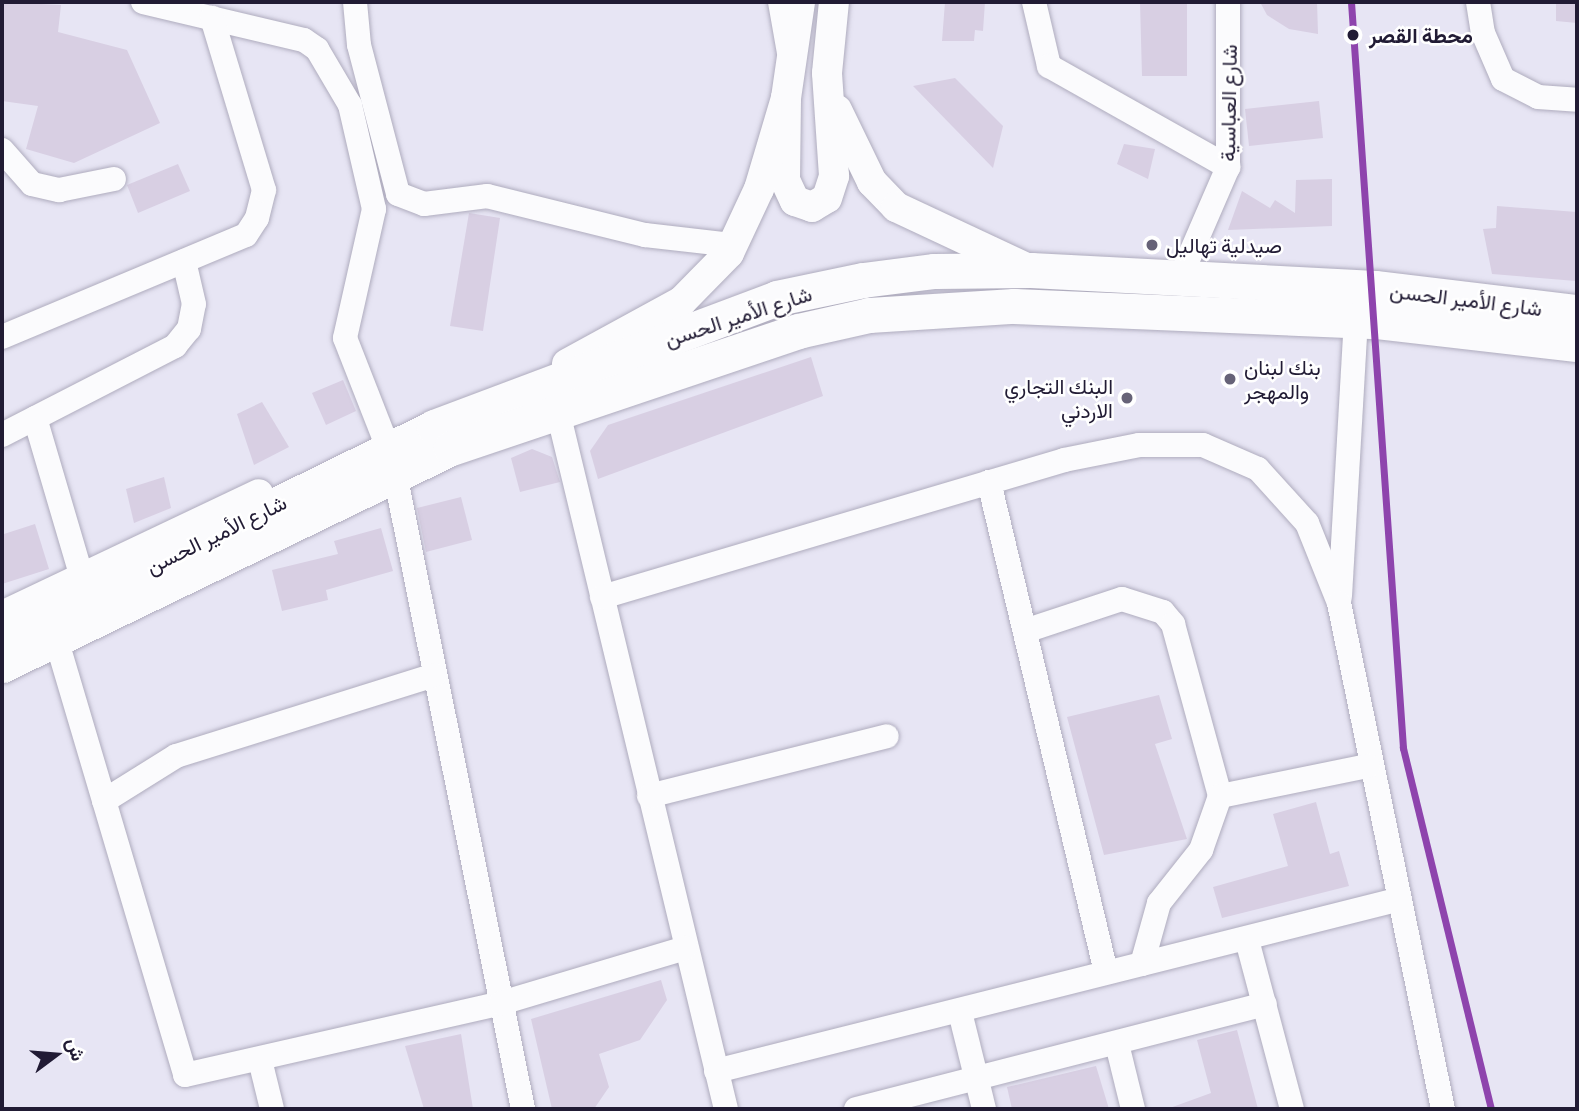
<!DOCTYPE html>
<meta charset="utf-8">
<style>
body{margin:0}
#map{position:relative;width:1579px;height:1111px;overflow:hidden;background:#e7e5f4;font-family:Barlow,Vazirmatn,sans-serif}
div>[style]{position:absolute}
.building>*{inset:0;background:#d8cfe3}
.roads{filter:drop-shadow(0 0 2px #afacbe) drop-shadow(0 0 2px #afacbe)}
.minor>*{height:24px;margin:-12px;padding:0 12px;transform-origin:12px;border-radius:12px;background:#fbfbfd}
.major>*{height:30px;margin:-15px;padding:0 15px;transform-origin:15px;border-radius:15px;background:#fbfbfd}
.highway>*{height:35px;margin:-17.5px;padding:0 17.5px;transform-origin:17.5px;border-radius:17.5px;background:#fbfbfd}
.rail-1>*{height:7px;margin:-3.5px;padding:0 3.5px;transform-origin:3.5px;border-radius:3.5px;background:#8e44ad}
.dots>*{width:19px;height:19px;translate:-50% -50%;box-sizing:border-box;border:4px solid #fff;border-radius:50%}
span{translate:-50% -50%;white-space:nowrap;text-align:center;line-height:1.15;-webkit-text-stroke:5px #fff;paint-order:stroke}
.stop-label{font-size:21px;color:#211b34;font-weight:700}
.left{translate:0 -50%;text-align:left}
.street-label{font-size:21px;color:#211b34}
.poi-label{font-size:21px;color:#211b34}
.right{translate:-100% -50%;text-align:right}
.frame{position:absolute;inset:0;border:4px solid #211b34;pointer-events:none}
.north{position:absolute;left:21px;top:1020px;width:70px;height:70px;-webkit-text-stroke:5px #fff;paint-order:stroke;rotate:74deg;font-size:19px;font-weight:700;line-height:28px;text-align:center;color:#211b34}
.north::after{content:'';display:block;margin:auto;width:24px;height:32px;background:#211b34;clip-path:polygon(50% 0,100% 100%,50% 72%,0 100%)}
</style>
<div id="map">
<div class="building">
<i style="clip-path:polygon(2px 2px,61px 5px,58px 32px,127px 50px,160px 123px,74px 163px,26px 149px,38px 106px,2px 101px)"></i>
<i style="clip-path:polygon(945px 2px,985px 2px,983px 31px,975px 30px,974px 41px,942px 41px)"></i>
<i style="clip-path:polygon(1140px 2px,1187px 2px,1187px 76px,1142px 76px)"></i>
<i style="clip-path:polygon(1260px 2px,1317px 2px,1318px 34px,1289px 29px,1267px 15px)"></i>
<i style="clip-path:polygon(1556px 2px,1577px 2px,1577px 23px,1556px 21px)"></i>
<i style="clip-path:polygon(955px 78px,1003px 126px,993px 168px,913px 86px)"></i>
<i style="clip-path:polygon(1319px 101px,1323px 138px,1249px 146px,1245px 109px)"></i>
<i style="clip-path:polygon(1124px 144px,1155px 149px,1148px 179px,1117px 164px)"></i>
<i style="clip-path:polygon(178px 164px,190px 191px,138px 213px,127px 185px)"></i>
<i style="clip-path:polygon(1332px 179px,1332px 226px,1228px 230px,1242px 191px,1270px 208px,1275px 200px,1295px 213px,1296px 180px)"></i>
<i style="clip-path:polygon(1497px 206px,1577px 212px,1576px 281px,1492px 274px,1483px 229px,1496px 228px)"></i>
<i style="clip-path:polygon(469px 213px,500px 218px,483px 331px,450px 326px)"></i>
<i style="clip-path:polygon(811px 357px,823px 396px,598px 479px,590px 451px,608px 425px)"></i>
<i style="clip-path:polygon(343px 380px,356px 411px,326px 425px,312px 393px)"></i>
<i style="clip-path:polygon(262px 402px,289px 447px,254px 465px,237px 414px)"></i>
<i style="clip-path:polygon(532px 449px,552px 457px,560px 482px,520px 492px,511px 458px)"></i>
<i style="clip-path:polygon(164px 477px,171px 508px,134px 523px,126px 489px)"></i>
<i style="clip-path:polygon(461px 497px,472px 540px,426px 552px,417px 508px)"></i>
<i style="clip-path:polygon(35px 524px,49px 569px,2px 584px,4px 534px)"></i>
<i style="clip-path:polygon(381px 528px,393px 571px,326px 590px,328px 600px,282px 611px,272px 570px,338px 554px,334px 541px)"></i>
<i style="clip-path:polygon(1159px 695px,1172px 739px,1155px 744px,1187px 839px,1104px 855px,1067px 717px)"></i>
<i style="clip-path:polygon(1316px 802px,1330px 854px,1339px 851px,1349px 886px,1222px 918px,1213px 887px,1288px 866px,1273px 814px)"></i>
<i style="clip-path:polygon(661px 980px,667px 1000px,640px 1040px,599px 1054px,609px 1087px,594px 1109px,552px 1109px,531px 1019px)"></i>
<i style="clip-path:polygon(1237px 1030px,1258px 1109px,1167px 1109px,1211px 1093px,1197px 1040px)"></i>
<i style="clip-path:polygon(461px 1034px,473px 1109px,424px 1109px,405px 1046px)"></i>
<i style="clip-path:polygon(1096px 1066px,1109px 1109px,1012px 1109px,1007px 1087px)"></i>
</div>
<div class="roads">
<div class="minor">
<i style="left:143px;top:2px;width:165px;rotate:13.3deg"></i>
<i style="left:304px;top:40px;width:16px;rotate:35deg"></i>
<i style="left:317px;top:49px;width:65px;rotate:59.5deg"></i>
<i style="left:350px;top:105px;width:107px;rotate:77deg"></i>
<i style="left:374px;top:209px;width:132px;rotate:102.7deg"></i>
<i style="left:345px;top:338px;width:104px;rotate:68.6deg"></i>
<i style="left:355px;top:2px;width:43px;rotate:84.7deg"></i>
<i style="left:359px;top:45px;width:154px;rotate:75.3deg"></i>
<i style="left:398px;top:194px;width:28px;rotate:21deg"></i>
<i style="left:424px;top:204px;width:64px;rotate:-7.2deg"></i>
<i style="left:487px;top:196px;width:163px;rotate:13.9deg"></i>
<i style="left:645px;top:235px;width:89px;rotate:6.5deg"></i>
<i style="left:780px;top:2px;width:52px;rotate:80deg"></i>
<i style="left:1034px;top:2px;width:66px;rotate:76.8deg"></i>
<i style="left:1049px;top:66px;width:206px;rotate:29.4deg"></i>
<i style="left:1478px;top:2px;width:31px;rotate:81deg"></i>
<i style="left:1483px;top:33px;width:50px;rotate:66.5deg"></i>
<i style="left:1503px;top:79px;width:39px;rotate:27deg"></i>
<i style="left:1538px;top:97px;width:39px;rotate:4deg"></i>
<i style="left:2px;top:150px;width:45px;rotate:48.6deg"></i>
<i style="left:32px;top:184px;width:28px;rotate:13deg"></i>
<i style="left:59px;top:190px;width:56px;rotate:-11.3deg"></i>
<i style="left:1180px;top:278px;width:121px;rotate:-66.6deg"></i>
<i style="left:1228px;top:167px;width:165px;rotate:-90deg"></i>
<i style="left:2px;top:337px;width:264px;rotate:-22.7deg"></i>
<i style="left:246px;top:235px;width:20px;rotate:-57deg"></i>
<i style="left:257px;top:218px;width:29px;rotate:-76deg"></i>
<i style="left:264px;top:190px;width:180px;rotate:-106.8deg"></i>
<i style="left:557px;top:408px;width:721px;rotate:76.45deg"></i>
<i style="left:35px;top:418px;width:167px;rotate:73.6deg"></i>
<i style="left:2px;top:435px;width:195px;rotate:-27.2deg"></i>
<i style="left:175px;top:346px;width:22px;rotate:-51deg"></i>
<i style="left:189px;top:329px;width:25px;rotate:-79deg"></i>
<i style="left:194px;top:304px;width:44px;rotate:-103.1deg"></i>
<i style="left:989px;top:482px;width:504px;rotate:76.57deg"></i>
<i style="left:398px;top:489px;width:632px;rotate:78.6deg"></i>
<i style="left:1340px;top:596px;width:275px;rotate:-86.7deg"></i>
<i style="left:602px;top:597px;width:482px;rotate:-16.5deg"></i>
<i style="left:1064px;top:460px;width:76px;rotate:-11.3deg"></i>
<i style="left:1139px;top:445px;width:64px"></i>
<i style="left:1203px;top:445px;width:60px;rotate:23.6deg"></i>
<i style="left:1258px;top:469px;width:73px;rotate:47.8deg"></i>
<i style="left:1307px;top:523px;width:86px;rotate:68.2deg"></i>
<i style="left:1339px;top:603px;width:517px;rotate:78.39deg"></i>
<i style="left:1028px;top:630px;width:99px;rotate:-18.3deg"></i>
<i style="left:1122px;top:599px;width:43px;rotate:17.6deg"></i>
<i style="left:1163px;top:612px;width:16px;rotate:50deg"></i>
<i style="left:1173px;top:624px;width:178px;rotate:74.7deg"></i>
<i style="left:1220px;top:796px;width:151px;rotate:-11.5deg"></i>
<i style="left:60px;top:652px;width:441px;rotate:73.5deg"></i>
<i style="left:185px;top:1075px;width:324px;rotate:-12.8deg"></i>
<i style="left:501px;top:1003px;width:192px;rotate:-16.6deg"></i>
<i style="left:649px;top:796px;width:245px;rotate:-14.1deg"></i>
<i style="left:104px;top:801px;width:85px;rotate:-32deg"></i>
<i style="left:176px;top:756px;width:271px;rotate:-17.4deg"></i>
<i style="left:1247px;top:940px;width:175px;rotate:75.1deg"></i>
<i style="left:1142px;top:964px;width:63px;rotate:-74.4deg"></i>
<i style="left:1159px;top:903px;width:68px;rotate:-51.6deg"></i>
<i style="left:1201px;top:850px;width:57px;rotate:-70.6deg"></i>
<i style="left:960px;top:1012px;width:100px;rotate:76.1deg"></i>
<i style="left:1117px;top:1044px;width:67px;rotate:76.2deg"></i>
<i style="left:260px;top:1060px;width:50px;rotate:76.2deg"></i>
<i style="left:716px;top:1071px;width:702px;rotate:-14.1deg"></i>
<i style="left:856px;top:1109px;width:422px;rotate:-14.4deg"></i>
</div>
<div class="major">
<i style="left:800px;top:2px;width:97px;rotate:98.3deg"></i>
<i style="left:786px;top:98px;width:82px;rotate:90.7deg"></i>
<i style="left:785px;top:180px;width:23px;rotate:65deg"></i>
<i style="left:795px;top:201px;width:18px;rotate:19deg"></i>
<i style="left:812px;top:207px;width:17px;rotate:-31deg"></i>
<i style="left:827px;top:198px;width:23px;rotate:-72deg"></i>
<i style="left:834px;top:176px;width:103px;rotate:-93.9deg"></i>
<i style="left:827px;top:73px;width:71px;rotate:-84.4deg"></i>
<i style="left:837px;top:110px;width:80px;rotate:64.1deg"></i>
<i style="left:872px;top:182px;width:35px;rotate:46deg"></i>
<i style="left:896px;top:207px;width:144px;rotate:25.1deg"></i>
<i style="left:567px;top:364px;width:131px;rotate:-28.7deg"></i>
<i style="left:682px;top:301px;width:67px;rotate:-45.6deg"></i>
<i style="left:729px;top:253px;width:71px;rotate:-64.9deg"></i>
<i style="left:759px;top:189px;width:95px;rotate:-73.5deg"></i>
<i style="left:2px;top:616px;width:284px;rotate:-25.4deg"></i>
</div>
<div class="highway">
<i style="left:2px;top:639px;width:481px;rotate:-26.1deg"></i>
<i style="left:434px;top:427px;width:366px;rotate:-20.6deg"></i>
<i style="left:777px;top:298px;width:88px;rotate:-11.8deg"></i>
<i style="left:863px;top:280px;width:72px;rotate:-7.2deg"></i>
<i style="left:934px;top:271px;width:97px;rotate:-0.6deg"></i>
<i style="left:1031px;top:270px;width:344px;rotate:3deg"></i>
<i style="left:1375px;top:288px;width:203px;rotate:6.8deg"></i>
<i style="left:2px;top:665px;width:499px;rotate:-25.8deg"></i>
<i style="left:451px;top:448px;width:366px;rotate:-18.6deg"></i>
<i style="left:798px;top:331px;width:73px;rotate:-12.7deg"></i>
<i style="left:869px;top:315px;width:145px;rotate:-3.6deg"></i>
<i style="left:1014px;top:306px;width:363px;rotate:2.4deg"></i>
<i style="left:1377px;top:321px;width:201px;rotate:6.6deg"></i>
</div>
</div>
<div class="rail-1">
<i style="left:1351px;top:2px;width:748px;rotate:86.01deg"></i>
<i style="left:1403px;top:748px;width:372px;rotate:76.3deg"></i>
</div>
<div class="dots">
<i style="left:1353px;top:35px;background:#211b34"></i>
<i style="left:1152px;top:245px;background:#666277"></i>
<i style="left:1230px;top:379px;background:#666277"></i>
<i style="left:1127px;top:398px;background:#666277"></i>
</div>
<div class="stop-label">
<span class="left" style="left:1369px;top:35px">محطة القصر</span>
</div>
<div class="street-label">
<span style="left:1228px;top:103px;rotate:-89deg">شارع العباسية</span>
<span style="left:1466px;top:299px;rotate:7deg">شارع الأمير الحسن</span>
<span style="left:738px;top:316px;rotate:-18deg">شارع الأمير الحسن</span>
<span style="left:216px;top:534px;rotate:-26deg">شارع الأمير الحسن</span>
</div>
<div class="poi-label">
<span class="left" style="left:1166px;top:245px">صيدلية تهاليل</span>
<span class="left" style="left:1244px;top:379px">بنك لبنان<br>والمهجر</span>
<span class="right" style="left:1113px;top:398px">البنك التجاري<br>الاردني</span>
</div>
<div class="frame"></div>
<div class="north">ش</div>
</div>
